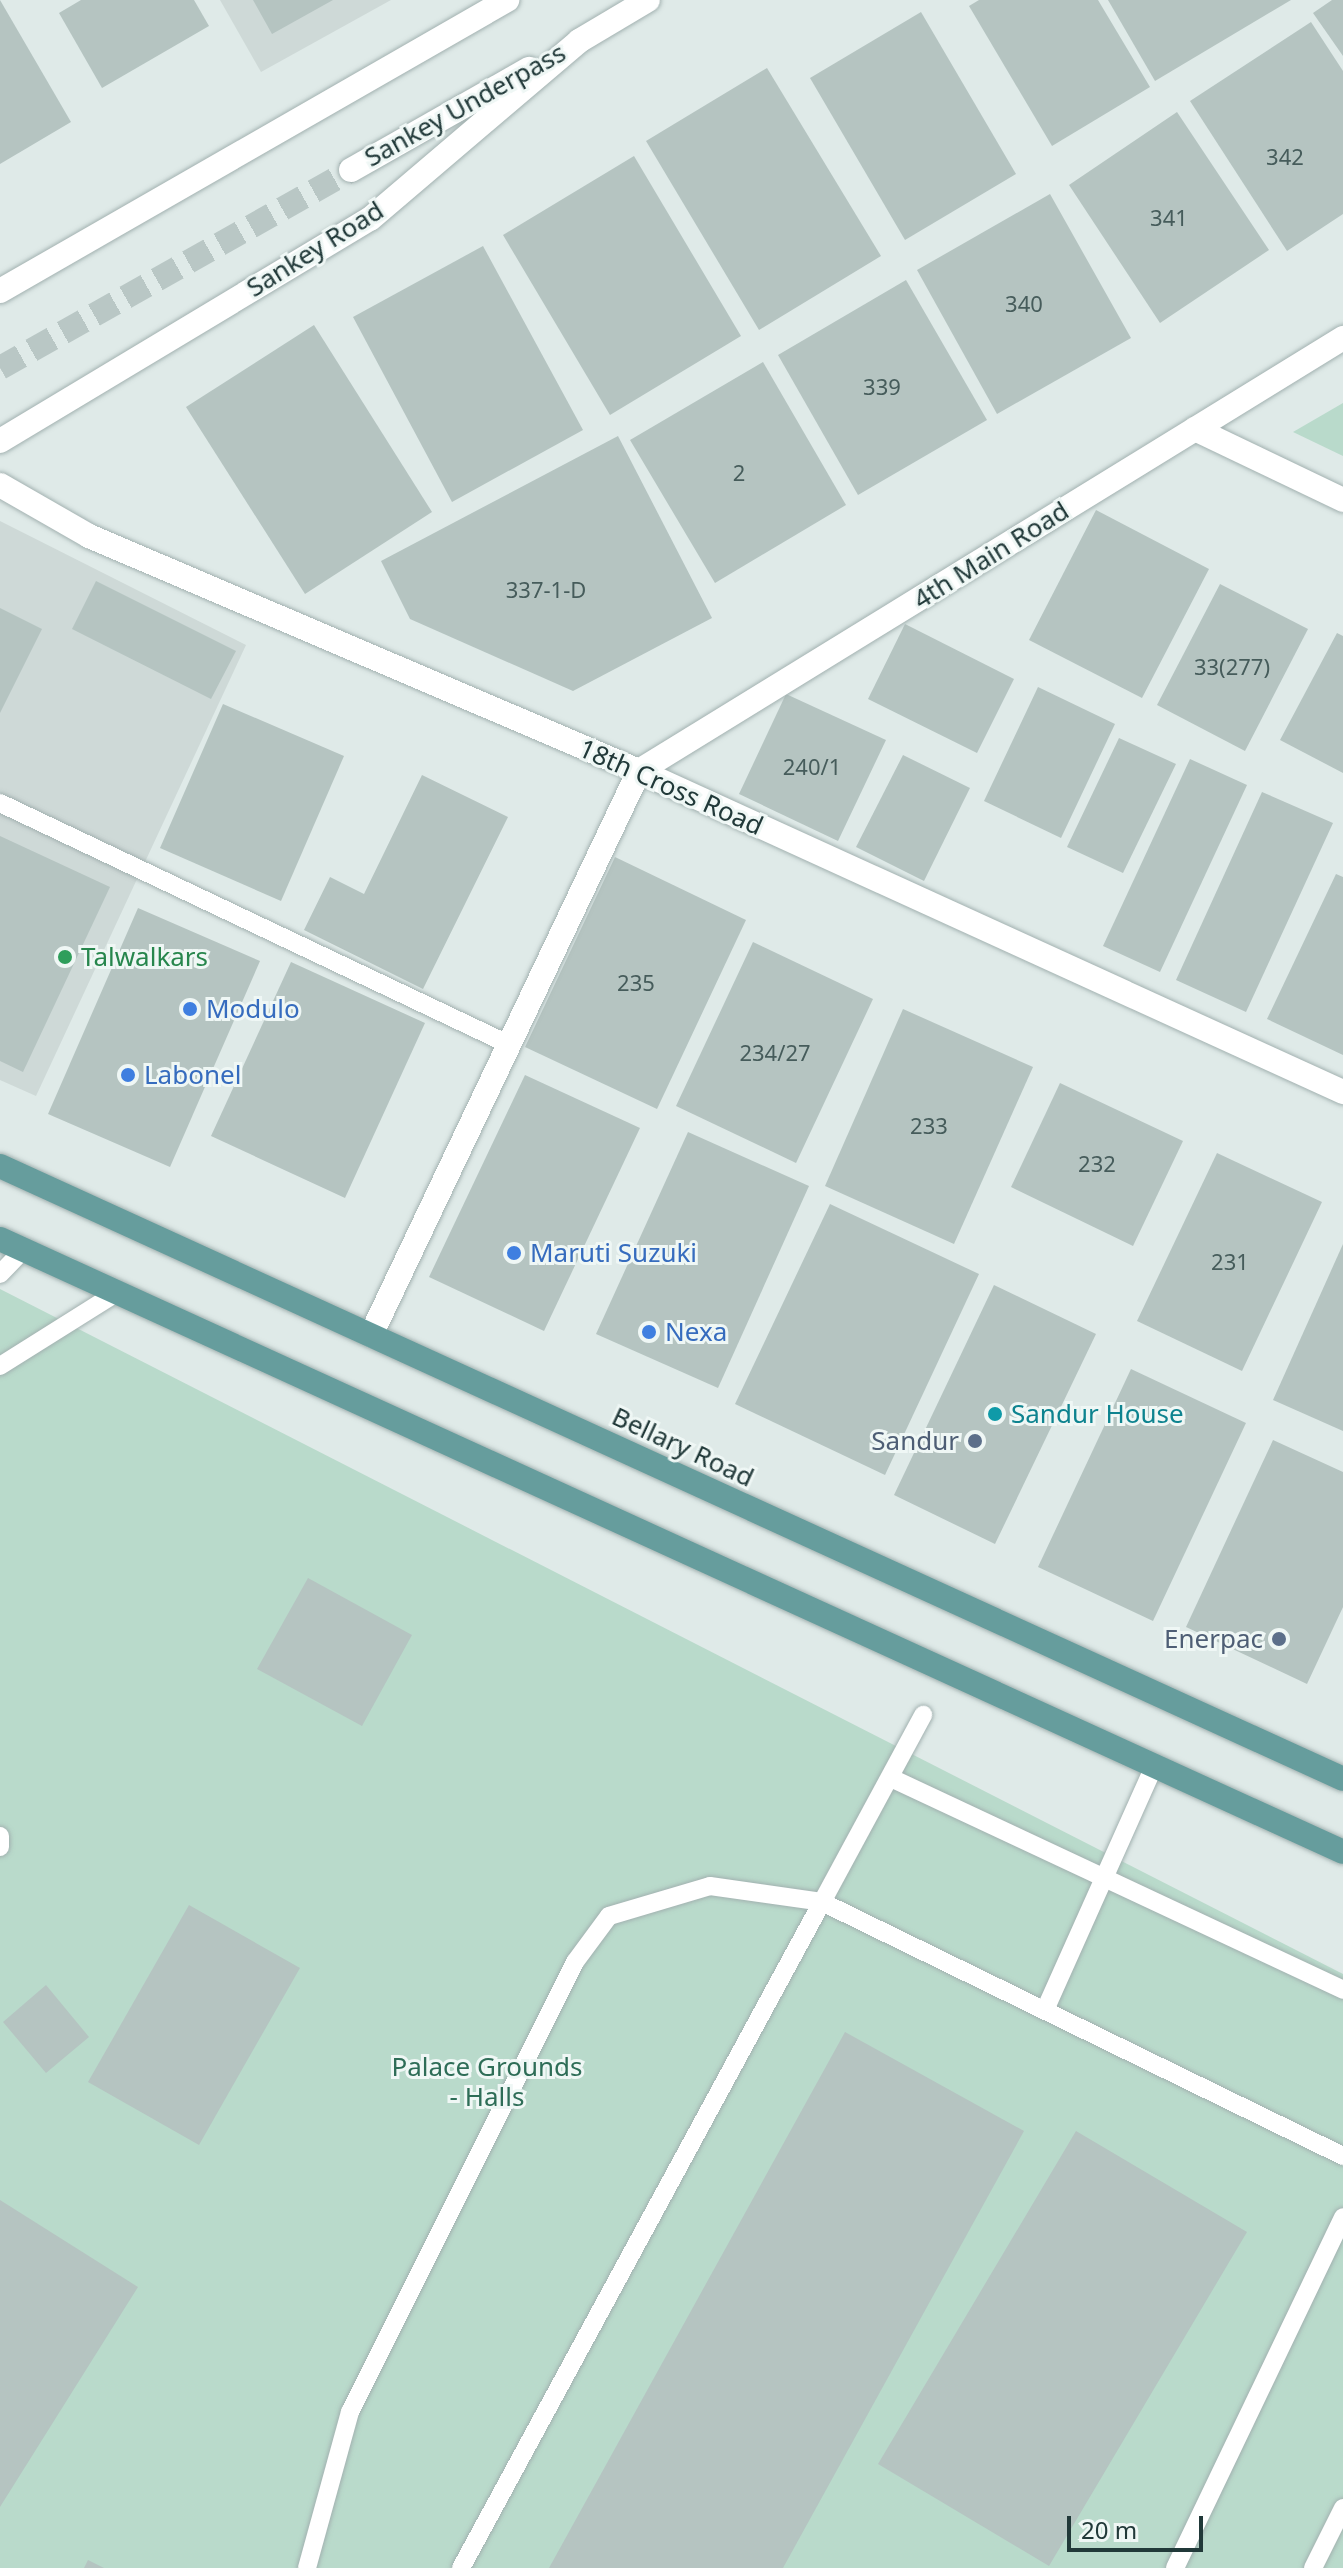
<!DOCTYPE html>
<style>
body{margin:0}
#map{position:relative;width:1343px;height:2568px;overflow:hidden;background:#dfeae8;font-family:"Noto Sans",sans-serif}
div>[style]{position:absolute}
.built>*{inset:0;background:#ced9d7}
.green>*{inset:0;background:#b9dacb}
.building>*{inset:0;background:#b5c4c1}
.secondary-tunnel>*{height:24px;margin-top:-12px;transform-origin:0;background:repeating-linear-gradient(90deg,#b9c7c5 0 24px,transparent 0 36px)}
.roads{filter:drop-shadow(0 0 2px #a2b1b0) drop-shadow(0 0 2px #a2b1b0)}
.service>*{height:18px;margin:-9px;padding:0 9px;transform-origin:9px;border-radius:9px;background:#fff}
.minor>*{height:24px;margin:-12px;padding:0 12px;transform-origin:12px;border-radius:12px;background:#fff}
.secondary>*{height:24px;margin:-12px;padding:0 12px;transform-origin:12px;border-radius:12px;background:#fff}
.primary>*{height:24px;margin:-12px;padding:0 12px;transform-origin:12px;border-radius:12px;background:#669d9d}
.dots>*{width:22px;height:22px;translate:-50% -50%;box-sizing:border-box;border:4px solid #eff7f5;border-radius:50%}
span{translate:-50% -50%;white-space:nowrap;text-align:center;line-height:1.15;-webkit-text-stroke:6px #eff7f5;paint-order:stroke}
.number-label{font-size:22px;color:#465c5b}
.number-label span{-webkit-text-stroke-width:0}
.street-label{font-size:26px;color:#213939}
.leisure-label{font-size:26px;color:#27864d}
.left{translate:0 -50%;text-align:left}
.shop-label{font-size:26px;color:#366cbe}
.culture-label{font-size:26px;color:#0d838f}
.service-label{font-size:26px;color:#4e5e75}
.right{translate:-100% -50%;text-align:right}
.park-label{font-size:26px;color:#2e6d57}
.scale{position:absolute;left:1067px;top:2516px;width:136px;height:36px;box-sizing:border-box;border:4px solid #213939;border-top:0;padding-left:10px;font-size:24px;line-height:28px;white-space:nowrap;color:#213939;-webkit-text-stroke:6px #eff7f5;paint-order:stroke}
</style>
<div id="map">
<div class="built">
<i style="clip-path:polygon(220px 0,391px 0,261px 72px)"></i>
<i style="clip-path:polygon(0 521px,246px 645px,36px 1096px,0 1080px)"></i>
</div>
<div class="green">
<i style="clip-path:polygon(1343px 403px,1343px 456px,1293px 432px)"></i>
<i style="clip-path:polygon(0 1289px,1343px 1974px,1343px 2568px,0 2568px)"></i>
</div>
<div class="building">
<i style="clip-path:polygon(0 0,71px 122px,0 164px)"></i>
<i style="clip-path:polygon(81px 0,194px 0,209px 26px,102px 88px,59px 13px)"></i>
<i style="clip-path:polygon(253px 0,333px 0,272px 34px)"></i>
<i style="clip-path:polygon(979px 0,1098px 0,1150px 87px,1052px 146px,969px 6px)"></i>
<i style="clip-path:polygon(1108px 0,1291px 0,1155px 81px)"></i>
<i style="clip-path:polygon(1332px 0,1343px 0,1343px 56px,1313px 13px)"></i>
<i style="clip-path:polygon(921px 12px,1016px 174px,905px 240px,810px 78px)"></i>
<i style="clip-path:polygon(1311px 22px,1343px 71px,1343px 214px,1287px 251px,1190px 101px)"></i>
<i style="clip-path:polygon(767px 68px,881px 256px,759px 330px,646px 141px)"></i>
<i style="clip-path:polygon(1177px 112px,1269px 250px,1160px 323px,1069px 185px)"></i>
<i style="clip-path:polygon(634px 156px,741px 336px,610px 415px,503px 235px)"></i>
<i style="clip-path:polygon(1050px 194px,1131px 338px,997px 414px,917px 270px)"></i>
<i style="clip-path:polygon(483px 246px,583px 430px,452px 502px,353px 317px)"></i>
<i style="clip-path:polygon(906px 280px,987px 420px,858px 495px,778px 355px)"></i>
<i style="clip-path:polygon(314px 325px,432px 512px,305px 594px,186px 407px)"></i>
<i style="clip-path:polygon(763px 362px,846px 505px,715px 583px,630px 440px)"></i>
<i style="clip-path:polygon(618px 436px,712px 618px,573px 691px,410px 619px,381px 561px)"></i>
<i style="clip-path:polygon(1096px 510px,1209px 569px,1142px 698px,1029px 640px)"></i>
<i style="clip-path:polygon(96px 581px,236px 651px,211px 699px,72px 629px)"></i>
<i style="clip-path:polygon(1220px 584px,1308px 629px,1245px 751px,1157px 705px)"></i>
<i style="clip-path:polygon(0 608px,42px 629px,0 713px)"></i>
<i style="clip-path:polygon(905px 624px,1014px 679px,977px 753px,868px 699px)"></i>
<i style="clip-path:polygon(1337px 633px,1343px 636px,1343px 773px,1280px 740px)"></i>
<i style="clip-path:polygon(1038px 687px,1115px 724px,1061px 838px,984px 801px)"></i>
<i style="clip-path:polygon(786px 694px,886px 740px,838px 841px,739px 794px)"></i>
<i style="clip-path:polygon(223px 704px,344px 756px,281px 901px,160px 848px)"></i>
<i style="clip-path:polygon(1119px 738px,1176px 764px,1123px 873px,1067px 847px)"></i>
<i style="clip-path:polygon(903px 755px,970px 788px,924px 881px,856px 847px)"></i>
<i style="clip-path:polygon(1190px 759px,1247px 785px,1160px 972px,1103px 946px)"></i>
<i style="clip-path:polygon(422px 775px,508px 817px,423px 989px,304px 930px,330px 877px,364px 894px)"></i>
<i style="clip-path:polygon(1262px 792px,1333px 823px,1246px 1012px,1176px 980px)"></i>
<i style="clip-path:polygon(0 836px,110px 887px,23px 1072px,0 1061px)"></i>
<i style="clip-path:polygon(615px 857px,746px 920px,657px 1109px,525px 1047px)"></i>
<i style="clip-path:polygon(1336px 874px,1343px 877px,1343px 1055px,1267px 1019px)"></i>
<i style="clip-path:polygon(138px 908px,260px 961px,170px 1167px,48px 1114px)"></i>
<i style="clip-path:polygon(753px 942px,873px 999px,796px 1163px,676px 1106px)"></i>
<i style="clip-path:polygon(291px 962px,425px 1023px,345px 1198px,211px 1136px)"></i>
<i style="clip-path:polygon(903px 1009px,1033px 1067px,954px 1244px,825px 1186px)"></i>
<i style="clip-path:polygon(525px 1075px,640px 1128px,544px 1331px,429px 1277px)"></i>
<i style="clip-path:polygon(1060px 1083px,1183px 1141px,1133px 1246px,1011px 1187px)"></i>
<i style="clip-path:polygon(688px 1132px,809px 1186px,718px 1388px,596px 1334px)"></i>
<i style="clip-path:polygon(1217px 1153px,1322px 1202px,1242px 1371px,1137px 1321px)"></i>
<i style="clip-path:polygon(830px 1204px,979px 1274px,885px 1475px,735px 1404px)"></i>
<i style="clip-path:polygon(1343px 1244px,1343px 1431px,1273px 1400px)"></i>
<i style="clip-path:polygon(994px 1285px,1096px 1334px,995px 1544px,894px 1495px)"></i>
<i style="clip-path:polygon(1131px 1369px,1246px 1423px,1153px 1621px,1038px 1567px)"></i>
<i style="clip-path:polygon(1273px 1440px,1343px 1472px,1343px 1607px,1307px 1684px,1186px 1627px)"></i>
<i style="clip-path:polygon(308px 1578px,412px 1635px,362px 1726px,257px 1669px)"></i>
<i style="clip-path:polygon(189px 1905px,300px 1968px,199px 2145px,88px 2082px)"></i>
<i style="clip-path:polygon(46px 1985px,89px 2037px,46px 2073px,3px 2022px)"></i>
<i style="clip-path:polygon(845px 2032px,1024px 2131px,783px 2568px,549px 2568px)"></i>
<i style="clip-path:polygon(1076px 2131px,1247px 2232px,1049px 2566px,878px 2464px)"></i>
<i style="clip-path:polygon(0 2200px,138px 2287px,0 2507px)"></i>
<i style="clip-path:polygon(88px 2560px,104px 2568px,84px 2568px)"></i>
</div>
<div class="secondary-tunnel">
<i style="left:0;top:368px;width:403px;rotate:-29.4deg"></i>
</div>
<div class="roads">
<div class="service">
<i style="left:0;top:803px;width:562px;rotate:25.38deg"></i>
<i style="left:0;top:1274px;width:32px;rotate:-46deg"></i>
<i style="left:0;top:1366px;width:136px;rotate:-32.1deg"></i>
<i style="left:891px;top:1778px;width:499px;rotate:25.1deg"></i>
<i style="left:0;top:1836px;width:11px;rotate:90deg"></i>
<i style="left:1045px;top:2010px;width:269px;rotate:-65.9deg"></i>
<i style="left:307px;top:2568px;width:162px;rotate:-74.6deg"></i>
<i style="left:350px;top:2412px;width:503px;rotate:-63.43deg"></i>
<i style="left:575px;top:1962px;width:57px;rotate:-53.5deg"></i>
<i style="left:609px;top:1916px;width:105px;rotate:-16.5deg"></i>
<i style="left:710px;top:1886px;width:113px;rotate:8.1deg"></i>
<i style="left:822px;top:1902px;width:213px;rotate:-61.6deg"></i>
<i style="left:461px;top:2568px;width:758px;rotate:-61.54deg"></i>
<i style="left:822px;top:1902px;width:580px;rotate:25.99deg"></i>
<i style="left:1175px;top:2568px;width:389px;rotate:-64.4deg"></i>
<i style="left:1313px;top:2568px;width:67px;rotate:-63.4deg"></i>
</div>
<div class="minor">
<i style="left:1195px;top:429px;width:164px;rotate:25.6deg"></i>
<i style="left:0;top:485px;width:103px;rotate:29.8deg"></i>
<i style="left:89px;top:536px;width:598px;rotate:23.14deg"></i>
<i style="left:639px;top:771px;width:774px;rotate:24.51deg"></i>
<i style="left:639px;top:771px;width:827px;rotate:-31.59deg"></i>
<i style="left:371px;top:1335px;width:624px;rotate:-64.58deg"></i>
</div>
<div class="secondary">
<i style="left:351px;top:170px;width:205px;rotate:-29.6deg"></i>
<i style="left:0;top:291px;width:585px;rotate:-29.85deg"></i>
<i style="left:0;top:441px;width:431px;rotate:-31deg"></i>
<i style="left:370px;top:219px;width:275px;rotate:-40.4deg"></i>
<i style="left:579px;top:41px;width:80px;rotate:-30.7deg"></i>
</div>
<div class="primary">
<i style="left:0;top:1166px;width:1476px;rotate:24.53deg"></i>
<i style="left:0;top:1239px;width:1476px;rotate:24.53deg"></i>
</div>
</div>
<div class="dots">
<i style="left:65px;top:957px;background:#2e9e5b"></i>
<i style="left:190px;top:1009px;background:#3f7fe0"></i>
<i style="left:128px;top:1075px;background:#3f7fe0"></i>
<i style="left:514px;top:1253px;background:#3f7fe0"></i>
<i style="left:649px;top:1332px;background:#3f7fe0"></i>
<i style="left:995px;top:1414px;background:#0f9aa8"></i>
<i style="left:975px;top:1441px;background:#5c6f8a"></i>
<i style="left:1279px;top:1639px;background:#5c6f8a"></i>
</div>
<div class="number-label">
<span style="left:1285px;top:157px">342</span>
<span style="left:1169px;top:218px">341</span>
<span style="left:1024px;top:304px">340</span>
<span style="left:882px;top:387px">339</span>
<span style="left:739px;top:473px">2</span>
<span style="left:546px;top:590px">337-1-D</span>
<span style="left:1232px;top:667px">33(277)</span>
<span style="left:812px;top:767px">240/1</span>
<span style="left:636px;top:983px">235</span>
<span style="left:775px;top:1053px">234/27</span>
<span style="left:929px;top:1126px">233</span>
<span style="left:1097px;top:1164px">232</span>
<span style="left:1230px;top:1262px">231</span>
</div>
<div class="street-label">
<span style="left:465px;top:105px;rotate:-29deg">Sankey Underpass</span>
<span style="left:315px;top:249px;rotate:-32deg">Sankey Road</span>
<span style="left:991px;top:555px;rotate:-32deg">4th Main Road</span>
<span style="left:671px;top:787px;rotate:24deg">18th Cross Road</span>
<span style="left:683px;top:1447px;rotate:25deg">Bellary Road</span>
</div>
<div class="leisure-label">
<span class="left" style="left:81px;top:957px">Talwalkars</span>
</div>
<div class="shop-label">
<span class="left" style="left:206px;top:1009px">Modulo</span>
<span class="left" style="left:144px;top:1075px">Labonel</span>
<span class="left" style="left:530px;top:1253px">Maruti Suzuki</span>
<span class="left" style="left:665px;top:1332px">Nexa</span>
</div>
<div class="culture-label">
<span class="left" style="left:1011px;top:1414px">Sandur House</span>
</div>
<div class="service-label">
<span class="right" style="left:959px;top:1441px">Sandur</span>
<span class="right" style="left:1263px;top:1639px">Enerpac</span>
</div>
<div class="park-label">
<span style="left:487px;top:2082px">Palace Grounds<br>- Halls</span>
</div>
<div class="scale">20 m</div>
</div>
